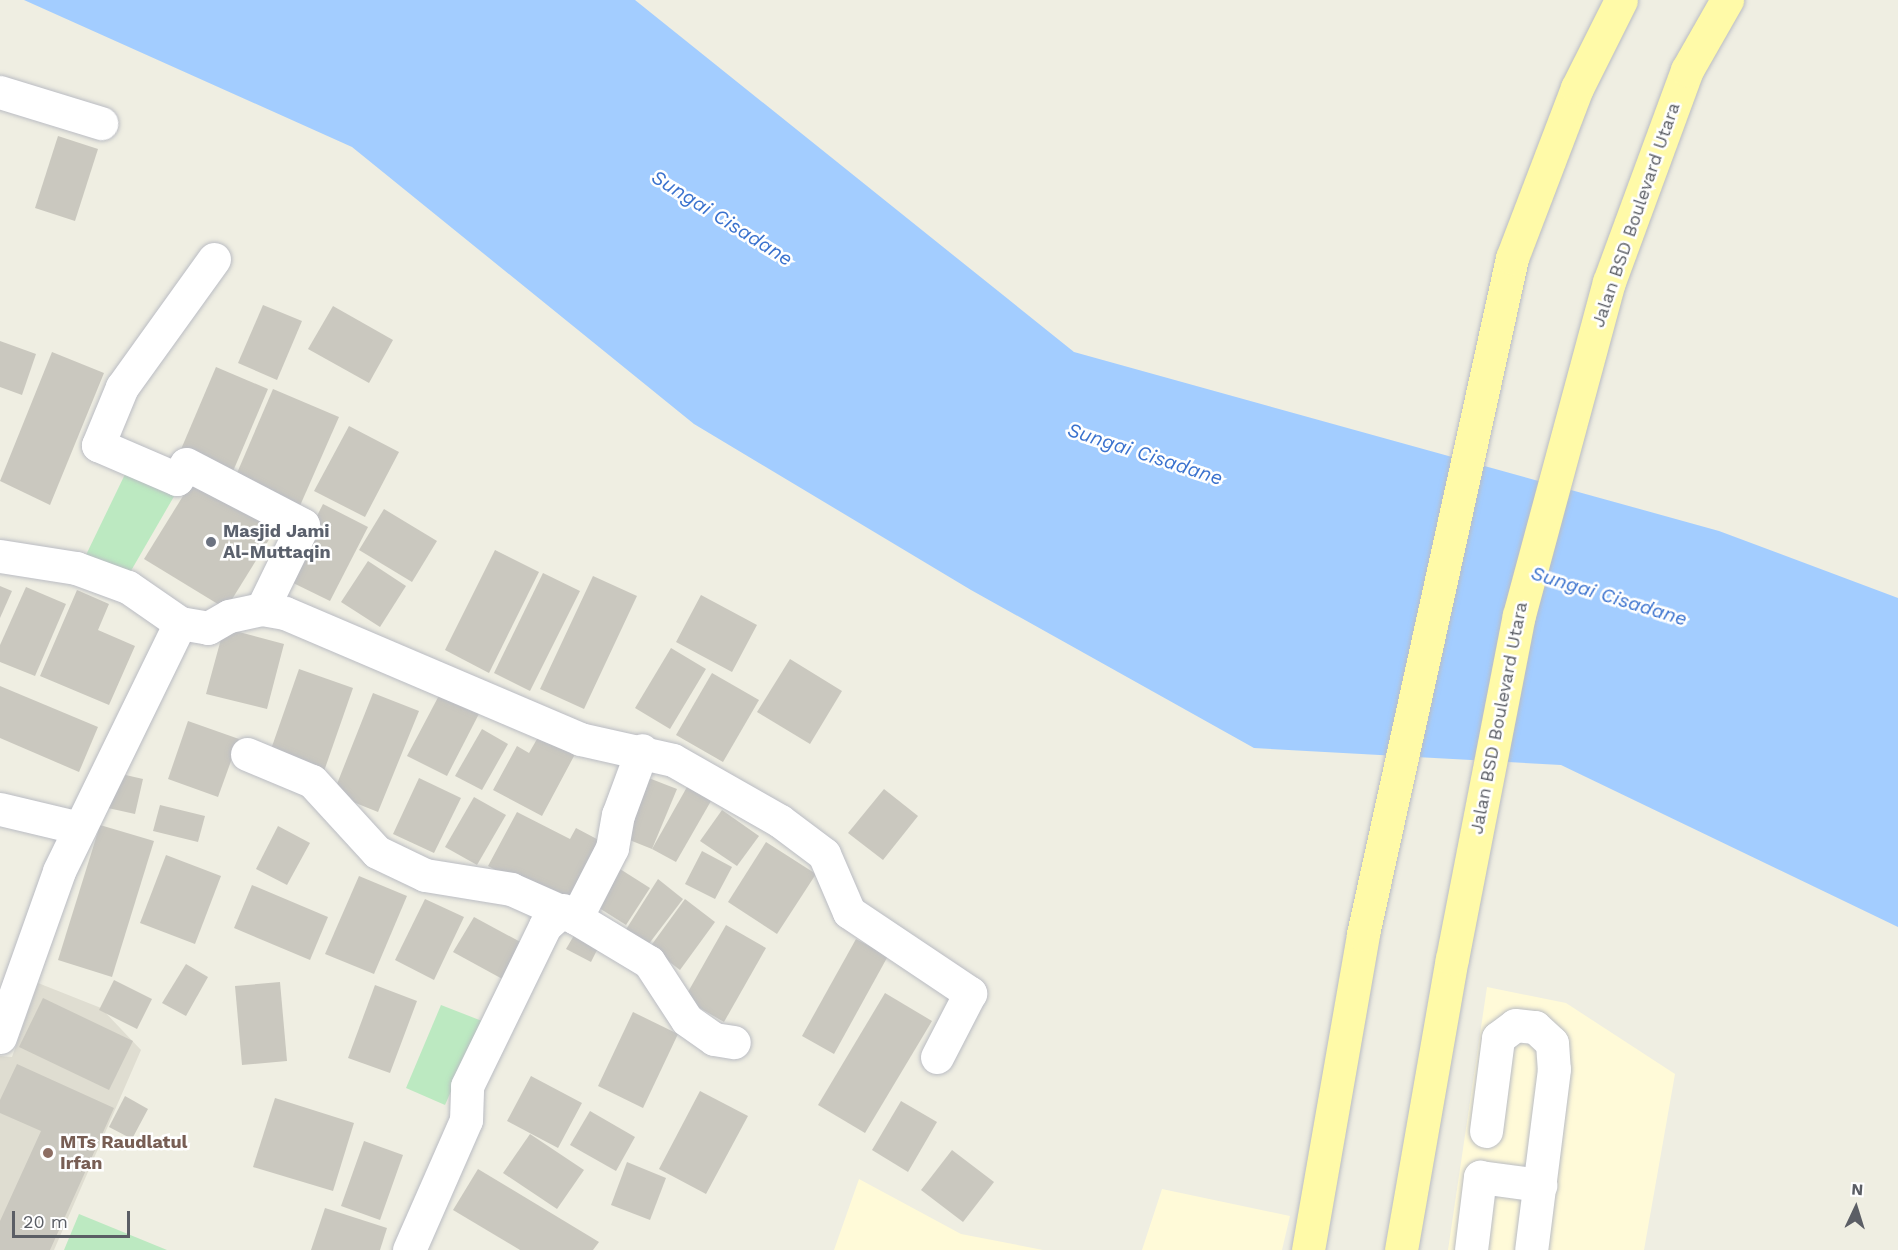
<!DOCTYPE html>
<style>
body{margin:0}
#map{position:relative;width:1898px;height:1250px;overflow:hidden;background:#efeee2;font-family:"Work Sans",sans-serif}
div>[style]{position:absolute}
.commercial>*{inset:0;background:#fffad8}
.education>*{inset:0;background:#dfddd1}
.green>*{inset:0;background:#bce9c1}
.water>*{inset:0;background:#a3cdff}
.building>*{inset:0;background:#cac8bf}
.roads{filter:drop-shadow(0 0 2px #babcc3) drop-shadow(0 0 2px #babcc3)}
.minor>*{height:33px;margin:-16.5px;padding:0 16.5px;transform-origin:16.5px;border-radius:16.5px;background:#fff}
.major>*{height:33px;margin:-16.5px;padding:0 16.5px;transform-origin:16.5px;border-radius:16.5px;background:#fffaa8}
.dots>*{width:16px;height:16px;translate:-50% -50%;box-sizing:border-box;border:3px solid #fff;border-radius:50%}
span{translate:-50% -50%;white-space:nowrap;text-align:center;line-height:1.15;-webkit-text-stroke:5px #fff;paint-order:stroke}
.street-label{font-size:18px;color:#5b5e65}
.worship-label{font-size:18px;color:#5b616d;font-weight:700}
.left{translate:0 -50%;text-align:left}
.education-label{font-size:18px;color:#785e54;font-weight:700}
.water-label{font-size:20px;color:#3a72ce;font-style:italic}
.north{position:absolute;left:1826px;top:1178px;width:60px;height:60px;-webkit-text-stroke:4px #fff;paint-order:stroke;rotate:4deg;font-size:16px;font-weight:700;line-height:24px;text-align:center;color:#5b5e65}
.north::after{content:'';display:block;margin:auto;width:21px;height:27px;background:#5b5e65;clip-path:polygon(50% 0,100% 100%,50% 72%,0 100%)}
.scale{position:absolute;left:12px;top:1211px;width:118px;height:27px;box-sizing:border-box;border:3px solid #5b5e65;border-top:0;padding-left:8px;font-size:18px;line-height:21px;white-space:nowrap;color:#5b5e65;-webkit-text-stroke:4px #fff;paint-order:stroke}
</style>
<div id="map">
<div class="commercial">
<i style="clip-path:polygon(1487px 987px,1566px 1003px,1675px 1074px,1644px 1250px,1448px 1250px)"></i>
<i style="clip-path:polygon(859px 1179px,961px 1234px,1043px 1250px,834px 1250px)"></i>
<i style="clip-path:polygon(1162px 1189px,1290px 1216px,1282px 1250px,1142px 1250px)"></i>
</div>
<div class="education">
<i style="clip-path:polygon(38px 983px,101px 1008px,141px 1050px,54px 1250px,0 1250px,0 1056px,12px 1057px)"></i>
</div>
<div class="green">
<i style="clip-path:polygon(129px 466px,180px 486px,128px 576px,85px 557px)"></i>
<i style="clip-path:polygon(441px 1005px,482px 1021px,445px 1105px,406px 1088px)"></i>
<i style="clip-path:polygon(79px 1214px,167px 1250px,64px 1250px)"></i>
</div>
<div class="water">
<i style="clip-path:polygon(24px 0,635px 0,1074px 352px,1719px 531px,1898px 598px,1898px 927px,1561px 765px,1254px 748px,971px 590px,694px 424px,352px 147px)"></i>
</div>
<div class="building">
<i style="clip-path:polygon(58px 136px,98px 149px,75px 221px,35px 208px)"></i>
<i style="clip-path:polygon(263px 305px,302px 321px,277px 380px,238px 363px)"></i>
<i style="clip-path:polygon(333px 306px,393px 340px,369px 383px,308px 349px)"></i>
<i style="clip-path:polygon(0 341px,36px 354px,22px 395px,0 387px)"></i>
<i style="clip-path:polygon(52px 352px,104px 373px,50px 505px,0 481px)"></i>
<i style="clip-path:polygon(216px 367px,268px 389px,231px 476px,179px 454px)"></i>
<i style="clip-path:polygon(273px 389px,339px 417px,299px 508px,234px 480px)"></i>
<i style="clip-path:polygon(349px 426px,399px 452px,365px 517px,314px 491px)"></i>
<i style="clip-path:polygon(196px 475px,278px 525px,226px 609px,144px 559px)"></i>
<i style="clip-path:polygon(323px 504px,368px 527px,330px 601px,285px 579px)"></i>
<i style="clip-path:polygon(384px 509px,437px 541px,412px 582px,359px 550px)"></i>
<i style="clip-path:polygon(495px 550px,539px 572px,489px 673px,445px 650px)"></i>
<i style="clip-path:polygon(368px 561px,406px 586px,380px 627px,341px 602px)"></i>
<i style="clip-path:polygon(543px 573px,580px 591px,530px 691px,494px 673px)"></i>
<i style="clip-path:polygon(593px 576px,637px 596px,584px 709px,540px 689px)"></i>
<i style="clip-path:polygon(0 586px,12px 591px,0 618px)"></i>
<i style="clip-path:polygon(26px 587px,66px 604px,35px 676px,0 662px,0 645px)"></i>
<i style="clip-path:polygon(77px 590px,109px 604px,98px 630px,135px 646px,109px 705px,40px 676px)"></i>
<i style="clip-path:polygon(701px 595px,757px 625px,732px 672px,676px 642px)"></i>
<i style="clip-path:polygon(224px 628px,284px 644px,267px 709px,206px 694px)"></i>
<i style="clip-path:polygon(671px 648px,706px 669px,670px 729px,635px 708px)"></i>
<i style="clip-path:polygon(790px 659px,842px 691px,810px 744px,757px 712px)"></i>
<i style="clip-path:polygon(299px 669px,353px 688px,323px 774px,269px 755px)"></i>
<i style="clip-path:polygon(712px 673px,759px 700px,723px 762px,676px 735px)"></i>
<i style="clip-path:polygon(0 686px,98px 727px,79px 772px,0 738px)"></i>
<i style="clip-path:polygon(444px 686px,483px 706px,447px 776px,407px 756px)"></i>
<i style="clip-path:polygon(373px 693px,419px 711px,378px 812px,333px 794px)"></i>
<i style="clip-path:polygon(188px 721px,239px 739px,218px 797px,168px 779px)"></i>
<i style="clip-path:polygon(545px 725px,581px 743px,542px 816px,493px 790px,517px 746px,529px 753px)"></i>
<i style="clip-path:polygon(482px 729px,508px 744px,482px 790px,455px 776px)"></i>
<i style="clip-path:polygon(117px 773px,143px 779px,135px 814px,108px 808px)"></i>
<i style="clip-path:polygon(641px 775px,677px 789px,652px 849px,617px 835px)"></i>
<i style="clip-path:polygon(419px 778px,461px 798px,434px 853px,393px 834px)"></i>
<i style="clip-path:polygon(687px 787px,711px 801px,676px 862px,652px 849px)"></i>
<i style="clip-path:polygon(884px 789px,918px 816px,883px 860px,848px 833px)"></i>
<i style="clip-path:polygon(474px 797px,506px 815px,477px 865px,445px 847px)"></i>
<i style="clip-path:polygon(160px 805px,205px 816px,198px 842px,153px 831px)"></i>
<i style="clip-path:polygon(722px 810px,759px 836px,737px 866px,700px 841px)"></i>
<i style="clip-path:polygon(517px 812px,570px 839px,576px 828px,610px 846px,575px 912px,488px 866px)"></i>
<i style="clip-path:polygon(100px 825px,154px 841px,112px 977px,58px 960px)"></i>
<i style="clip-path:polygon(278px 826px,310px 843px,287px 885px,256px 869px)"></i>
<i style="clip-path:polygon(766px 842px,816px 874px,777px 934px,728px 902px)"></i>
<i style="clip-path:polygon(702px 851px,732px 867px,715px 899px,685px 884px)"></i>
<i style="clip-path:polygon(166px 855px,221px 876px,195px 944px,140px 923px)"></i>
<i style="clip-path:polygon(620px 869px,650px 888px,626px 925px,596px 906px)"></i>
<i style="clip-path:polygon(359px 876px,407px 896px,374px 974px,325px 954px)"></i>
<i style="clip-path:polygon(658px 879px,683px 899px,648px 945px,625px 931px)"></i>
<i style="clip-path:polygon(252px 885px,328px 917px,310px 960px,234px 928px)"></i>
<i style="clip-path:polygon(425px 899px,464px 917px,434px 980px,395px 960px)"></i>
<i style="clip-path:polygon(685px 899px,715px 922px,680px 970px,650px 947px)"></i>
<i style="clip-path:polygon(474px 917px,526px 945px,506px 981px,453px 952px)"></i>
<i style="clip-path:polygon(726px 925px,766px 948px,724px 1022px,684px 999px)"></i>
<i style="clip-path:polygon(576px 932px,600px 944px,591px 962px,566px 949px)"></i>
<i style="clip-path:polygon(856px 939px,888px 956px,834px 1054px,802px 1036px)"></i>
<i style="clip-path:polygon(186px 964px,208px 977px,186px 1016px,162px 1003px)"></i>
<i style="clip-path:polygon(114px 980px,152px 999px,137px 1029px,99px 1010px)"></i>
<i style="clip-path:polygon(280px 982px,287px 1061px,242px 1065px,235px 986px)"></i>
<i style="clip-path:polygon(375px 985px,417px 1001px,390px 1073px,348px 1058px)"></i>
<i style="clip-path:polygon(885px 993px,932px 1021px,865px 1133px,818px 1105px)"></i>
<i style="clip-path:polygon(43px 998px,133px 1041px,109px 1090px,19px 1047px)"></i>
<i style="clip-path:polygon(633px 1012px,678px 1034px,643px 1108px,598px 1086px)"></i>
<i style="clip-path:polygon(17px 1064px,114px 1108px,50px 1250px,0 1250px,0 1221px,41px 1131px,0 1113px,0 1100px)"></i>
<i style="clip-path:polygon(531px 1076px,582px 1103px,558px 1148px,507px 1121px)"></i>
<i style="clip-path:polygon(700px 1091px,748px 1116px,706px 1194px,659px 1169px)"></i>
<i style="clip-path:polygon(125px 1096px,148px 1109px,132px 1139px,109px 1127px)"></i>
<i style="clip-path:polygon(275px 1098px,354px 1123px,333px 1191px,253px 1167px)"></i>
<i style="clip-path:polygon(901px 1101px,937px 1122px,908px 1172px,872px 1150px)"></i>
<i style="clip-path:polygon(590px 1111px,635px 1137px,616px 1171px,570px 1145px)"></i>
<i style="clip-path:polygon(530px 1134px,584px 1170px,557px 1209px,503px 1173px)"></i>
<i style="clip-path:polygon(364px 1141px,403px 1155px,380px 1220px,341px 1206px)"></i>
<i style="clip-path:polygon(952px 1150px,994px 1182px,963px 1222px,921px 1190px)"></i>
<i style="clip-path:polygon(627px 1162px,666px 1178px,650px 1220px,611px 1205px)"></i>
<i style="clip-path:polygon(478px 1169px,599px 1242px,593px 1250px,520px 1250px,453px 1210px)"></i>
<i style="clip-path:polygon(325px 1208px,387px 1228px,380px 1250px,311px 1250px)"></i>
</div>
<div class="roads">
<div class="minor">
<i style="left:0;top:92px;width:106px;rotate:17.1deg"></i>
<i style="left:214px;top:259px;width:158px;rotate:125.7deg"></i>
<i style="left:122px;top:387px;width:63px;rotate:112.5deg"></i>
<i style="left:98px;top:445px;width:86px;rotate:23.3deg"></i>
<i style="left:177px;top:479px;width:17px;rotate:-59deg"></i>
<i style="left:186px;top:464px;width:132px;rotate:27.5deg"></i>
<i style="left:303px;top:525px;width:93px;rotate:116deg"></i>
<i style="left:0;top:556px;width:77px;rotate:9deg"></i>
<i style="left:76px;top:568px;width:55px;rotate:20.1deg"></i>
<i style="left:128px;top:587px;width:63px;rotate:34.7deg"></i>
<i style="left:247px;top:754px;width:70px;rotate:22.6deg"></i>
<i style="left:312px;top:781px;width:96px;rotate:47.5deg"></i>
<i style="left:377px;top:852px;width:53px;rotate:25.6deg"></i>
<i style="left:425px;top:875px;width:87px;rotate:9.2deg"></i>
<i style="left:511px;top:889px;width:71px;rotate:24deg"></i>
<i style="left:576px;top:918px;width:85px;rotate:31.1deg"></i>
<i style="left:649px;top:962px;width:69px;rotate:56.8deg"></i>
<i style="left:687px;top:1020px;width:33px;rotate:35deg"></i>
<i style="left:714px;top:1039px;width:20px;rotate:9deg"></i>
<i style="left:0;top:809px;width:82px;rotate:13.4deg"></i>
<i style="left:576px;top:918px;width:79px;rotate:-62.8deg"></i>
<i style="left:612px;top:848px;width:34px;rotate:-80deg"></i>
<i style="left:618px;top:815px;width:69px;rotate:-69.7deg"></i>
<i style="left:0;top:1037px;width:176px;rotate:-70.4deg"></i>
<i style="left:59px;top:871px;width:276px;rotate:-64deg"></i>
<i style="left:180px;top:623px;width:28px;rotate:10deg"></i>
<i style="left:208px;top:628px;width:24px;rotate:-30deg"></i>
<i style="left:229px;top:616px;width:34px;rotate:-12deg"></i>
<i style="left:262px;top:609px;width:23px;rotate:10deg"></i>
<i style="left:285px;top:613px;width:321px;rotate:23.1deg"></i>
<i style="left:580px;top:739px;width:95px;rotate:12.7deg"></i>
<i style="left:673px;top:760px;width:123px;rotate:29.7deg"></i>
<i style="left:780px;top:821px;width:55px;rotate:36.9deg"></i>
<i style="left:824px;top:854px;width:63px;rotate:66.7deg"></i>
<i style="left:849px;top:912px;width:146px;rotate:33.8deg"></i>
<i style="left:970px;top:993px;width:72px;rotate:117.3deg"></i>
<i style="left:1486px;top:1131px;width:94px;rotate:-82.6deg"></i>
<i style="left:1498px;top:1038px;width:21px;rotate:-37deg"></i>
<i style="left:1515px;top:1025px;width:20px;rotate:6deg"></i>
<i style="left:1535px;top:1027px;width:23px;rotate:43deg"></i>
<i style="left:1552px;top:1043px;width:26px;rotate:86deg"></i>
<i style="left:1554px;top:1069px;width:182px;rotate:97.2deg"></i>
<i style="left:409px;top:1250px;width:142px;rotate:-66.3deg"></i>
<i style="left:466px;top:1120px;width:34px;rotate:-88deg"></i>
<i style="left:467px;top:1086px;width:178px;rotate:-64deg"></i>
<i style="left:545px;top:926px;width:24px;rotate:-42deg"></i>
<i style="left:1471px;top:1250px;width:74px;rotate:-83deg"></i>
<i style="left:1480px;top:1177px;width:61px;rotate:7.6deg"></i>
</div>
<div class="major">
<i style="left:1308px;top:1250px;width:321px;rotate:-80.1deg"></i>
<i style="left:1363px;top:934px;width:692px;rotate:-77.57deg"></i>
<i style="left:1512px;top:258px;width:182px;rotate:-69.1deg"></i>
<i style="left:1577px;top:88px;width:98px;rotate:-63.4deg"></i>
<i style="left:1401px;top:1250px;width:295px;rotate:-80.1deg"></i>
<i style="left:1452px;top:959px;width:350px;rotate:-79deg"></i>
<i style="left:1519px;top:615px;width:345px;rotate:-74.9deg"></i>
<i style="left:1609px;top:282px;width:226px;rotate:-69.8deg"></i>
<i style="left:1687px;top:70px;width:81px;rotate:-60.3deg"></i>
</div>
</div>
<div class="dots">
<i style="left:211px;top:542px;background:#6b7280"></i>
<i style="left:48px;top:1153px;background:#8d6e63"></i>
</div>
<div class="street-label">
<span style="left:1636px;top:215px;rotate:-71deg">Jalan BSD Boulevard Utara</span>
<span style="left:1499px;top:718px;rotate:-79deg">Jalan BSD Boulevard Utara</span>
</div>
<div class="worship-label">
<span class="left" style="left:223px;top:542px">Masjid Jami<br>Al-Muttaqin</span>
</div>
<div class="education-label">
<span class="left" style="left:60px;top:1153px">MTs Raudlatul<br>Irfan</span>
</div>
<div class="water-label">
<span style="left:722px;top:218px;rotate:32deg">Sungai Cisadane</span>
<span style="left:1145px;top:454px;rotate:18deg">Sungai Cisadane</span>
<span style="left:1609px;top:596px;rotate:17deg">Sungai Cisadane</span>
</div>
<div class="north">N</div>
<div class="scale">20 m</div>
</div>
